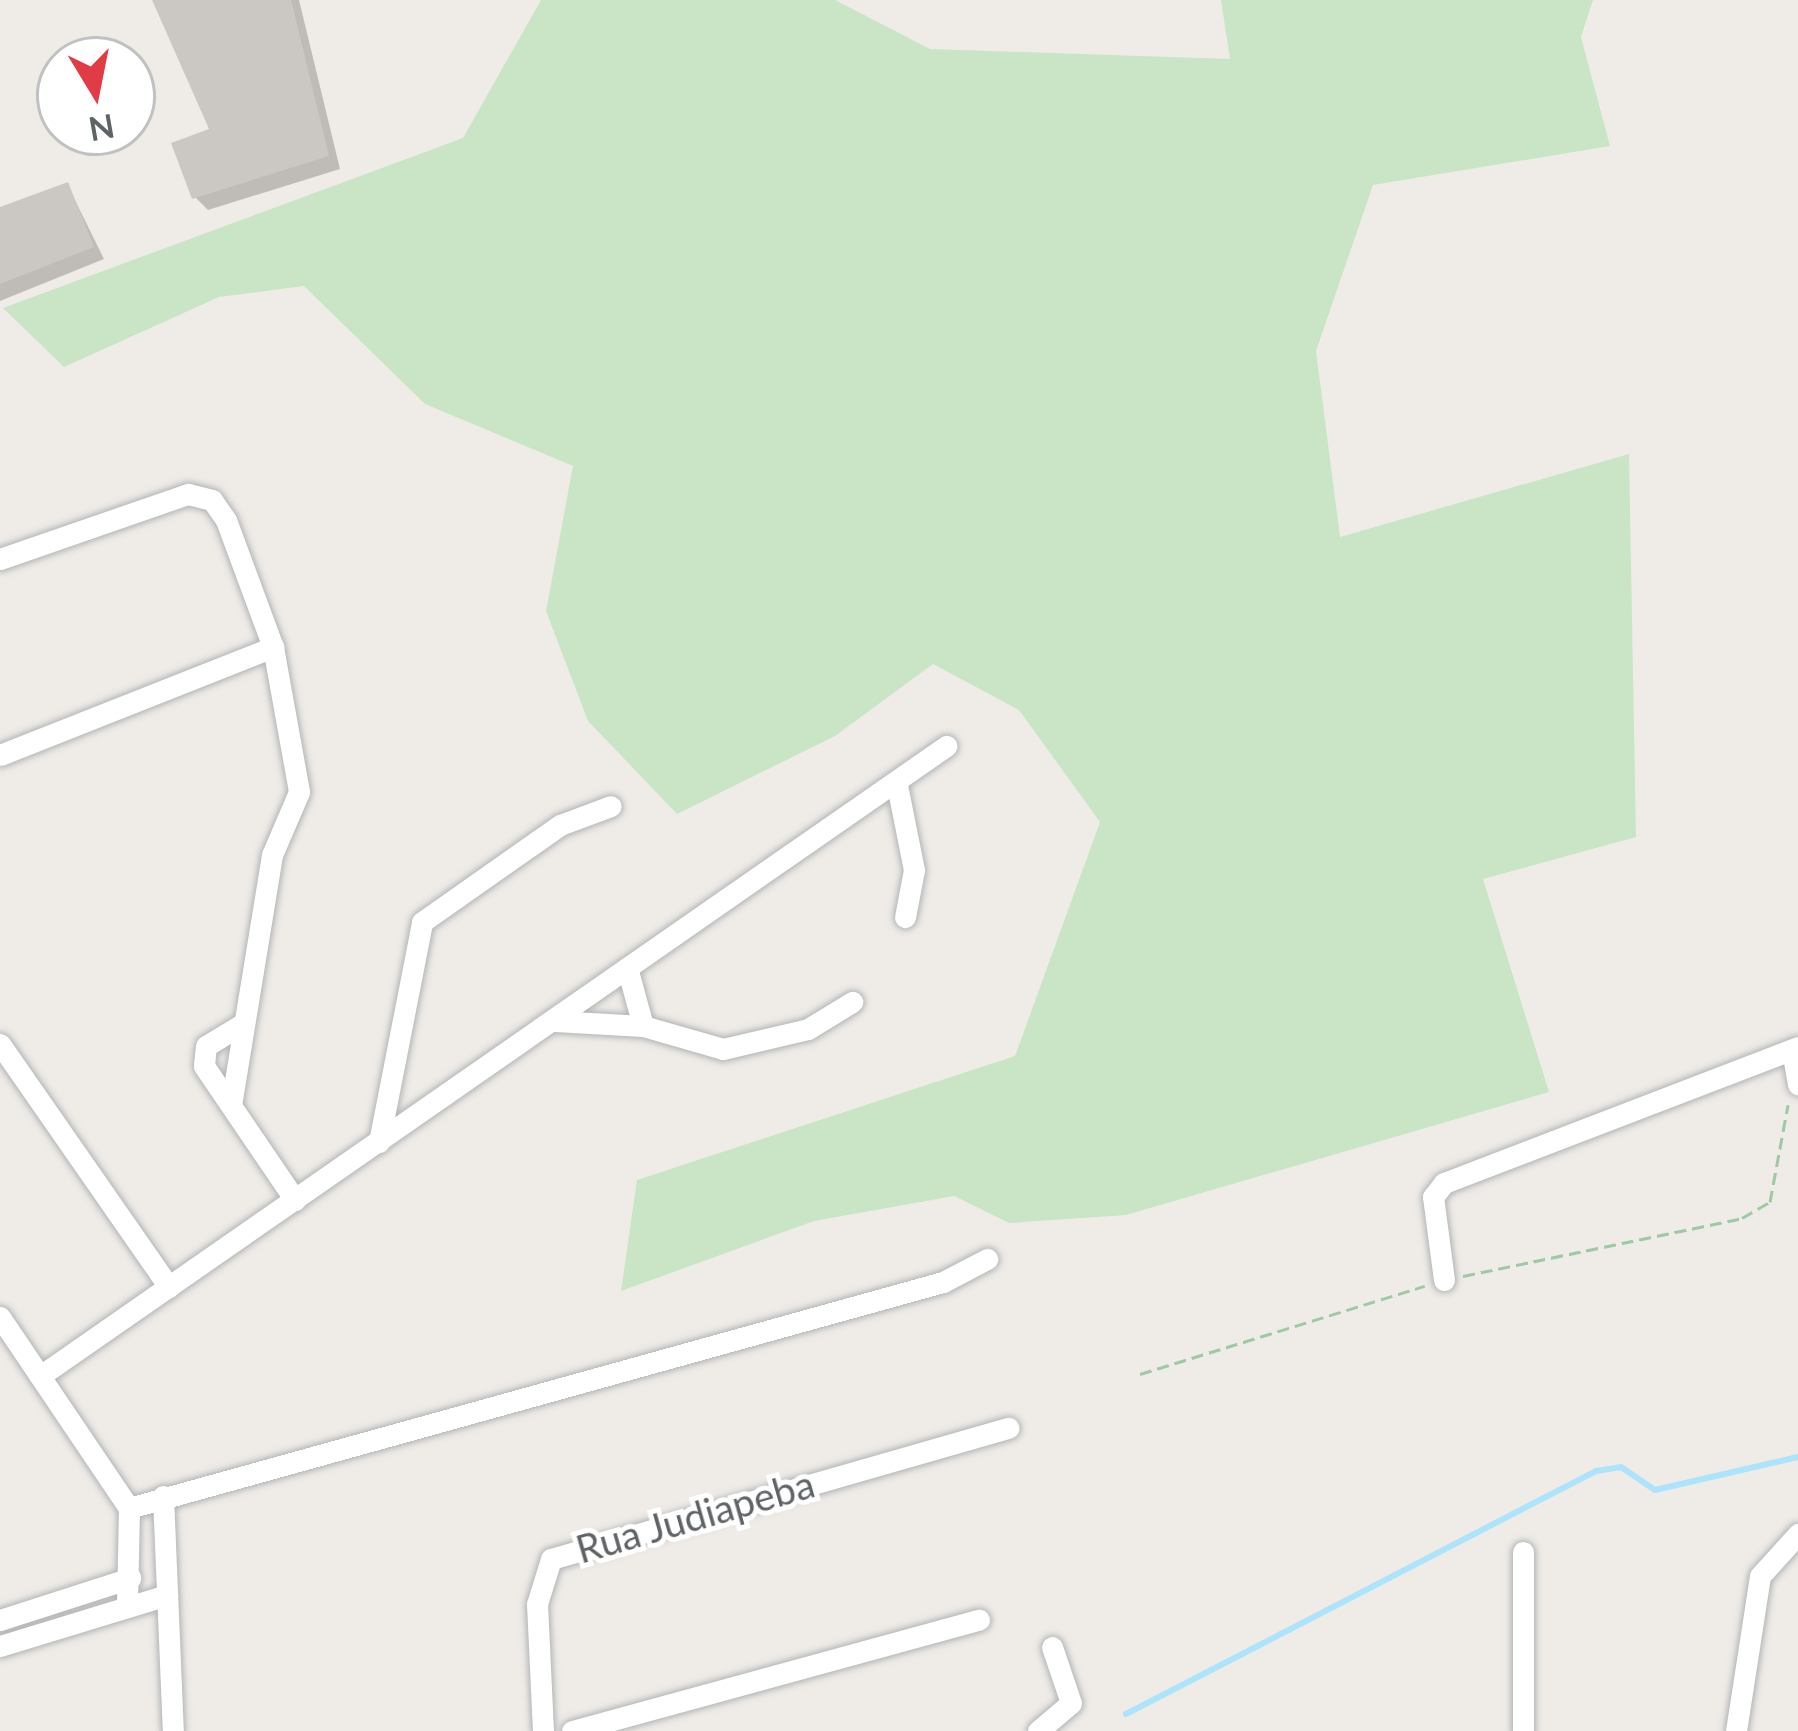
<!DOCTYPE html>
<style>
body{margin:0}
#map{position:relative;width:1798px;height:1731px;overflow:hidden;background:#efece7;font-family:Lato,sans-serif}
div>[style]{position:absolute}
.green>*{inset:0;background:#c9e5c5}
.shadow>*{inset:0;background:#0003}
.stream>*{height:6px;margin:-3px;padding:0 3px;transform-origin:3px;border-radius:3px;background:#abe4fb}
.building>*{inset:0;background:#cbc7c3}
.path>*{height:3px;margin-top:-1.5px;transform-origin:0;background:repeating-linear-gradient(90deg,#9fc9a5 0 12px,transparent 0 18px)}
.roads{filter:drop-shadow(0 0 3px #b2b5b8) drop-shadow(0 0 3px #b2b5b8)}
.minor>*{height:21px;margin:-10.5px;padding:0 10.5px;transform-origin:10.5px;border-radius:10.5px;background:#fff}
span{translate:-50% -50%;white-space:nowrap;text-align:center;line-height:1.15;-webkit-text-stroke:10px #fff;paint-order:stroke}
.street-label{font-size:39px;color:#5e6366}
.north{position:absolute;left:36px;top:36px;width:120px;height:120px;box-sizing:border-box;background:#fff;border:3px solid #bfc1c2;border-radius:50%;rotate:170deg;font-size:33px;font-weight:700;line-height:48px;text-align:center;color:#5e6366}
.north::after{content:'';display:block;margin:auto;width:42px;height:54px;background:#e13b46;clip-path:polygon(50% 0,100% 100%,50% 72%,0 100%)}
</style>
<div id="map">
<div class="green">
<i style="clip-path:polygon(541px 0,835px 0,930px 49px,1230px 59px,1221px 0,1593px 0,1581px 37px,1610px 146px,1373px 185px,1316px 351px,1340px 537px,1629px 454px,1636px 837px,1483px 879px,1549px 1092px,1126px 1215px,1009px 1223px,954px 1196px,814px 1221px,621px 1291px,637px 1180px,1015px 1056px,1100px 822px,1019px 710px,933px 664px,835px 736px,677px 814px,588px 721px,546px 611px,573px 466px,425px 404px,304px 286px,219px 297px,64px 367px,3px 308px,463px 138px)"></i>
</div>
<div class="shadow">
<i style="clip-path:polygon(155px 0,299px 0,340px 169px,208px 210px,195px 197px,213px 131px)"></i>
<i style="clip-path:polygon(68px 186px,104px 259px,0 301px,0 210px)"></i>
</div>
<div class="stream">
<i style="left:1126px;top:1714px;width:529px;rotate:-27.34deg"></i>
<i style="left:1596px;top:1471px;width:25px;rotate:-9deg"></i>
<i style="left:1621px;top:1467px;width:41px;rotate:34.1deg"></i>
<i style="left:1655px;top:1490px;width:147px;rotate:-13deg"></i>
</div>
<div class="building">
<i style="clip-path:polygon(152px 0,291px 0,329px 156px,192px 199px,171px 143px,209px 129px)"></i>
<i style="clip-path:polygon(68px 182px,94px 247px,0 284px,0 207px)"></i>
</div>
<div class="path">
<i style="left:1463px;top:1276px;width:285px;rotate:-11.7deg"></i>
<i style="left:1742px;top:1218px;width:32px;rotate:-30deg"></i>
<i style="left:1770px;top:1202px;width:99px;rotate:-79.5deg"></i>
<i style="left:1140px;top:1374px;width:298px;rotate:-17.2deg"></i>
</div>
<div class="roads">
<div class="minor">
<i style="left:0;top:559px;width:199px;rotate:-19.1deg"></i>
<i style="left:188px;top:494px;width:25px;rotate:14deg"></i>
<i style="left:212px;top:500px;width:24px;rotate:55deg"></i>
<i style="left:226px;top:520px;width:135px;rotate:69.7deg"></i>
<i style="left:273px;top:647px;width:147px;rotate:79.8deg"></i>
<i style="left:299px;top:792px;width:69px;rotate:113.2deg"></i>
<i style="left:272px;top:855px;width:253px;rotate:99.3deg"></i>
<i style="left:0;top:755px;width:294px;rotate:-21.6deg"></i>
<i style="left:897px;top:785px;width:87px;rotate:78.7deg"></i>
<i style="left:914px;top:870px;width:48px;rotate:100.8deg"></i>
<i style="left:628px;top:971px;width:57px;rotate:74.7deg"></i>
<i style="left:555px;top:1021px;width:88px;rotate:3.3deg"></i>
<i style="left:643px;top:1026px;width:83px;rotate:16deg"></i>
<i style="left:723px;top:1049px;width:87px;rotate:-13.2deg"></i>
<i style="left:808px;top:1029px;width:52px;rotate:-31.5deg"></i>
<i style="left:244px;top:1023px;width:44px;rotate:148.8deg"></i>
<i style="left:206px;top:1046px;width:20px;rotate:96deg"></i>
<i style="left:204px;top:1066px;width:162px;rotate:55.8deg"></i>
<i style="left:0;top:1044px;width:296px;rotate:55.2deg"></i>
<i style="left:1792px;top:1050px;width:35px;rotate:80deg"></i>
<i style="left:379px;top:1142px;width:224px;rotate:-78.9deg"></i>
<i style="left:422px;top:922px;width:169px;rotate:-35.1deg"></i>
<i style="left:560px;top:825px;width:54px;rotate:-20.4deg"></i>
<i style="left:1444px;top:1280px;width:84px;rotate:-97.5deg"></i>
<i style="left:1433px;top:1197px;width:18px;rotate:-52deg"></i>
<i style="left:1444px;top:1183px;width:379px;rotate:-21deg"></i>
<i style="left:0;top:1317px;width:230px;rotate:56deg"></i>
<i style="left:129px;top:1508px;width:97px;rotate:91.2deg"></i>
<i style="left:40px;top:1376px;width:1104px;rotate:-34.81deg"></i>
<i style="left:163px;top:1496px;width:235px;rotate:87.6deg"></i>
<i style="left:129px;top:1508px;width:845px;rotate:-15.52deg"></i>
<i style="left:943px;top:1282px;width:50px;rotate:-27.6deg"></i>
<i style="left:1523px;top:1552px;width:179px;rotate:90deg"></i>
<i style="left:0;top:1620px;width:137px;rotate:-17.9deg"></i>
<i style="left:0;top:1646px;width:175px;rotate:-17deg"></i>
<i style="left:543px;top:1731px;width:127px;rotate:-92.7deg"></i>
<i style="left:537px;top:1604px;width:47px;rotate:-72.7deg"></i>
<i style="left:551px;top:1559px;width:476px;rotate:-16deg"></i>
<i style="left:572px;top:1731px;width:422px;rotate:-15.3deg"></i>
<i style="left:1038px;top:1731px;width:43px;rotate:-40.3deg"></i>
<i style="left:1071px;top:1703px;width:59px;rotate:-108.7deg"></i>
<i style="left:1736px;top:1731px;width:157px;rotate:-81.2deg"></i>
<i style="left:1760px;top:1576px;width:57px;rotate:-47.9deg"></i>
</div>
</div>
<div class="street-label">
<span style="left:695px;top:1516px;rotate:-16deg">Rua Judiapeba</span>
</div>
<div class="north">N</div>
</div>
